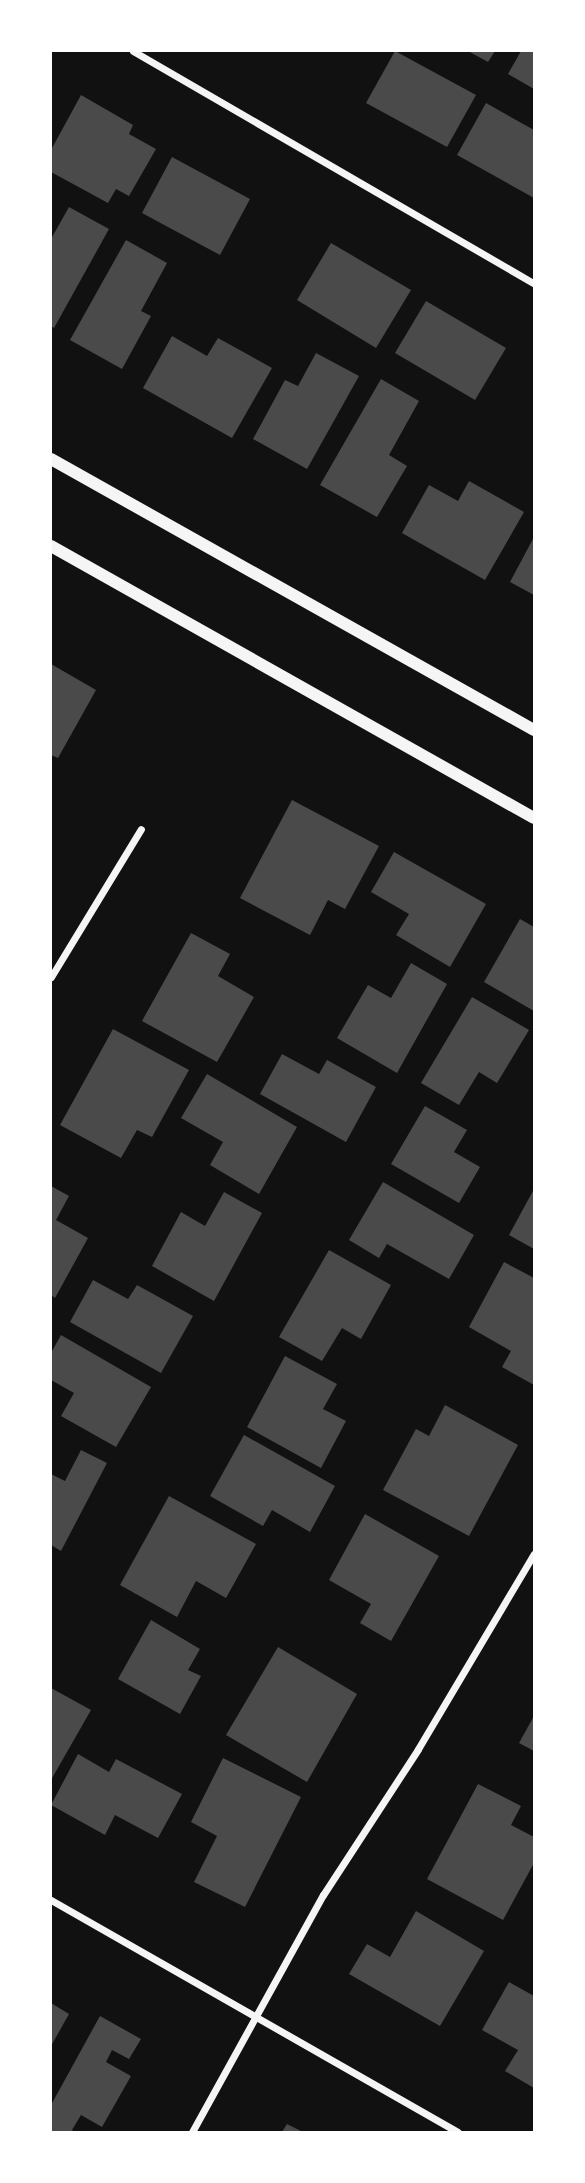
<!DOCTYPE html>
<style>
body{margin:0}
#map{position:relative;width:585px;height:2183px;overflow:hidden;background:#111;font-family:"PT Sans Narrow",sans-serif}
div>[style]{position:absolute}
.building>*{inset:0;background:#4a4a4a}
.minor>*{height:7px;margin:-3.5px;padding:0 3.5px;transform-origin:3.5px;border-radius:3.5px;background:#f5f5f5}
.tertiary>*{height:12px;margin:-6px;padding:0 6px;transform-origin:6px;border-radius:6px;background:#f5f5f5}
span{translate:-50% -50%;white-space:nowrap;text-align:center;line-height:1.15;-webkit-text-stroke:6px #fff;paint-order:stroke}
.frame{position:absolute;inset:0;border:52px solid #fff;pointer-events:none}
</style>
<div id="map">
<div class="building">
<i style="clip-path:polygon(395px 51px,476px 95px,447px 147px,366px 103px)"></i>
<i style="clip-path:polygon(468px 51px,495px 51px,488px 62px)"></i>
<i style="clip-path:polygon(521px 51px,534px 51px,534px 89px,508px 74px)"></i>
<i style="clip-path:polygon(81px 95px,133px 125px,129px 134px,156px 149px,129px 196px,116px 189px,108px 203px,51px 172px,51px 150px)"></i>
<i style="clip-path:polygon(486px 103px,534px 130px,534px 198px,457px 155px)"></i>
<i style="clip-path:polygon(172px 157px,250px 199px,220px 255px,142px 213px)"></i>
<i style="clip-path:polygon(69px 207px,109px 229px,54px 328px,51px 326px,51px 239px)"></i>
<i style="clip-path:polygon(126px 240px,167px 263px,141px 311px,151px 316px,122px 369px,70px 340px)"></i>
<i style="clip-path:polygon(331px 243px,411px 290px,376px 348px,297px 300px)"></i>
<i style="clip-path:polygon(426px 301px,506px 348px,475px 400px,395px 353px)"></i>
<i style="clip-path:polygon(172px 336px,207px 356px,218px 338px,272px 368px,232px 438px,143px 388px)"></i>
<i style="clip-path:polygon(316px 353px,359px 376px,307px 469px,253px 439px,285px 380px,298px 386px)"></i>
<i style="clip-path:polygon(381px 379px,419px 401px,389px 455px,407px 466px,377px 517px,320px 485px)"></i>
<i style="clip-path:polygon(469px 481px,524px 512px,485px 580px,402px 533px,429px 485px,458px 501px)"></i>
<i style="clip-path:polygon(534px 537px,534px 595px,510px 582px)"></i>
<i style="clip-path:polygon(51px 664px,96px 690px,58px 758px,51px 755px)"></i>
<i style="clip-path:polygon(292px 800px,379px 846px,345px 909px,328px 900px,310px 935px,240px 898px)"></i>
<i style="clip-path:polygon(394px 852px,486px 904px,450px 967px,396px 935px,409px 914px,371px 892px)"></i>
<i style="clip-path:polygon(520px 919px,534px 927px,534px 1011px,484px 982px)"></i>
<i style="clip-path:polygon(191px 933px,230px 954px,218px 976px,254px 997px,217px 1062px,142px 1021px)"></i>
<i style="clip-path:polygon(411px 963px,447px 984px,397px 1073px,337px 1038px,368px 985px,391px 998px)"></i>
<i style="clip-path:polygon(472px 997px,529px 1030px,497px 1083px,479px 1072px,459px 1105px,421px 1083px)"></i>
<i style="clip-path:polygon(113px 1029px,189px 1070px,152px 1137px,137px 1130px,121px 1158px,60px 1125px)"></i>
<i style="clip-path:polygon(282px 1054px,319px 1074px,327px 1060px,376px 1087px,346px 1142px,260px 1094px)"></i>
<i style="clip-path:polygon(207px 1074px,297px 1127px,259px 1194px,210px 1165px,223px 1142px,181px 1118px)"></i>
<i style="clip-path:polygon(425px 1106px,467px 1130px,454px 1152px,480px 1167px,459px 1203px,391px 1164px)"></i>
<i style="clip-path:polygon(383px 1182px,474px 1235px,449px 1279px,387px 1244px,379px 1258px,349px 1240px)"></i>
<i style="clip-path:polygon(51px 1186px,69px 1196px,56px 1220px,88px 1238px,55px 1298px,51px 1295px)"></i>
<i style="clip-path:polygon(534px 1189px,534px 1249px,509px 1235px)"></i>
<i style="clip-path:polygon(224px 1192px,262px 1213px,214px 1301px,152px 1266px,181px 1212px,205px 1226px)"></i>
<i style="clip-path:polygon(329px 1250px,391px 1285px,361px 1339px,342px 1328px,322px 1361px,279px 1337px)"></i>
<i style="clip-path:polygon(504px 1262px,534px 1278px,534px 1385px,502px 1367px,511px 1351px,469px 1327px)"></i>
<i style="clip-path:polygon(93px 1280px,128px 1299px,137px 1285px,193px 1316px,161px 1373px,70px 1322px)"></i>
<i style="clip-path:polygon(61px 1335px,151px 1387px,116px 1447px,61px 1416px,74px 1393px,51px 1380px,51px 1353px)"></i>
<i style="clip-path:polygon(285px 1356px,337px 1384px,323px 1409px,346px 1421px,321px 1468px,247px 1427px)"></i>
<i style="clip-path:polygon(445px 1405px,518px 1445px,469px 1536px,383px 1490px,416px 1429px,429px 1436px)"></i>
<i style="clip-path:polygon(244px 1435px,335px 1486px,310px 1532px,272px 1510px,263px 1526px,210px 1496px)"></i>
<i style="clip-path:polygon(81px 1450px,107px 1463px,61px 1551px,51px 1545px,51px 1474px,65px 1481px)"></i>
<i style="clip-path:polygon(169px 1496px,256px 1544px,226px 1598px,196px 1581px,177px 1617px,120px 1585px)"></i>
<i style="clip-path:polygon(365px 1514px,439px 1556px,391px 1641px,360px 1623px,371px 1604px,329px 1580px)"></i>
<i style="clip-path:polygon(151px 1620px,200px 1649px,188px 1670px,201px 1676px,180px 1714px,118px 1679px)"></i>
<i style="clip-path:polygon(278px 1647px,357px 1694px,307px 1782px,226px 1735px)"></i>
<i style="clip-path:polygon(51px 1688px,91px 1710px,51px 1780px)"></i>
<i style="clip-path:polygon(534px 1716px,534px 1751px,519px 1743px)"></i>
<i style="clip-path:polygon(78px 1754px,109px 1772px,116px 1759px,182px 1794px,158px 1838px,115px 1815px,105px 1835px,51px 1805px)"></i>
<i style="clip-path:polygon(223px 1758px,301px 1797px,245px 1907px,194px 1882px,217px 1836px,191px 1822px)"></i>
<i style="clip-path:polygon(478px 1784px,521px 1806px,511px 1825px,534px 1837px,534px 1863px,503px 1920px,427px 1879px)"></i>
<i style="clip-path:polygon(416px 1911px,484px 1951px,440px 2026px,349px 1974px,367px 1944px,390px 1957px)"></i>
<i style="clip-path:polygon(509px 1982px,534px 1996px,534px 2088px,505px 2071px,518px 2050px,482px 2030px)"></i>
<i style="clip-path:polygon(51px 2003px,69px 2014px,51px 2046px)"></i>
<i style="clip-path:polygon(100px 2016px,141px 2039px,129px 2059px,112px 2050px,106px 2062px,131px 2076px,102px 2127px,81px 2115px,72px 2130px,75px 2132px,51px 2132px,51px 2105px)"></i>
<i style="clip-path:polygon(287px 2124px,303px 2132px,282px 2132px)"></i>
</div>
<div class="minor">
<i style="left:133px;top:51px;width:463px;rotate:30.1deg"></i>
<i style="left:51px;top:977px;width:173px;rotate:-58.7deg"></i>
<i style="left:51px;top:1900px;width:468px;rotate:29.7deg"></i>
<i style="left:192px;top:2132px;width:271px;rotate:-61.1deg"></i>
<i style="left:323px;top:1895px;width:174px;rotate:-56.9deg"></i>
<i style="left:418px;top:1749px;width:227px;rotate:-59.3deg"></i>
</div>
<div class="tertiary">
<i style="left:51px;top:459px;width:554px;rotate:29.3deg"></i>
<i style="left:51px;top:546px;width:554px;rotate:29.39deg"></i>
</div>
<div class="frame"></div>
</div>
